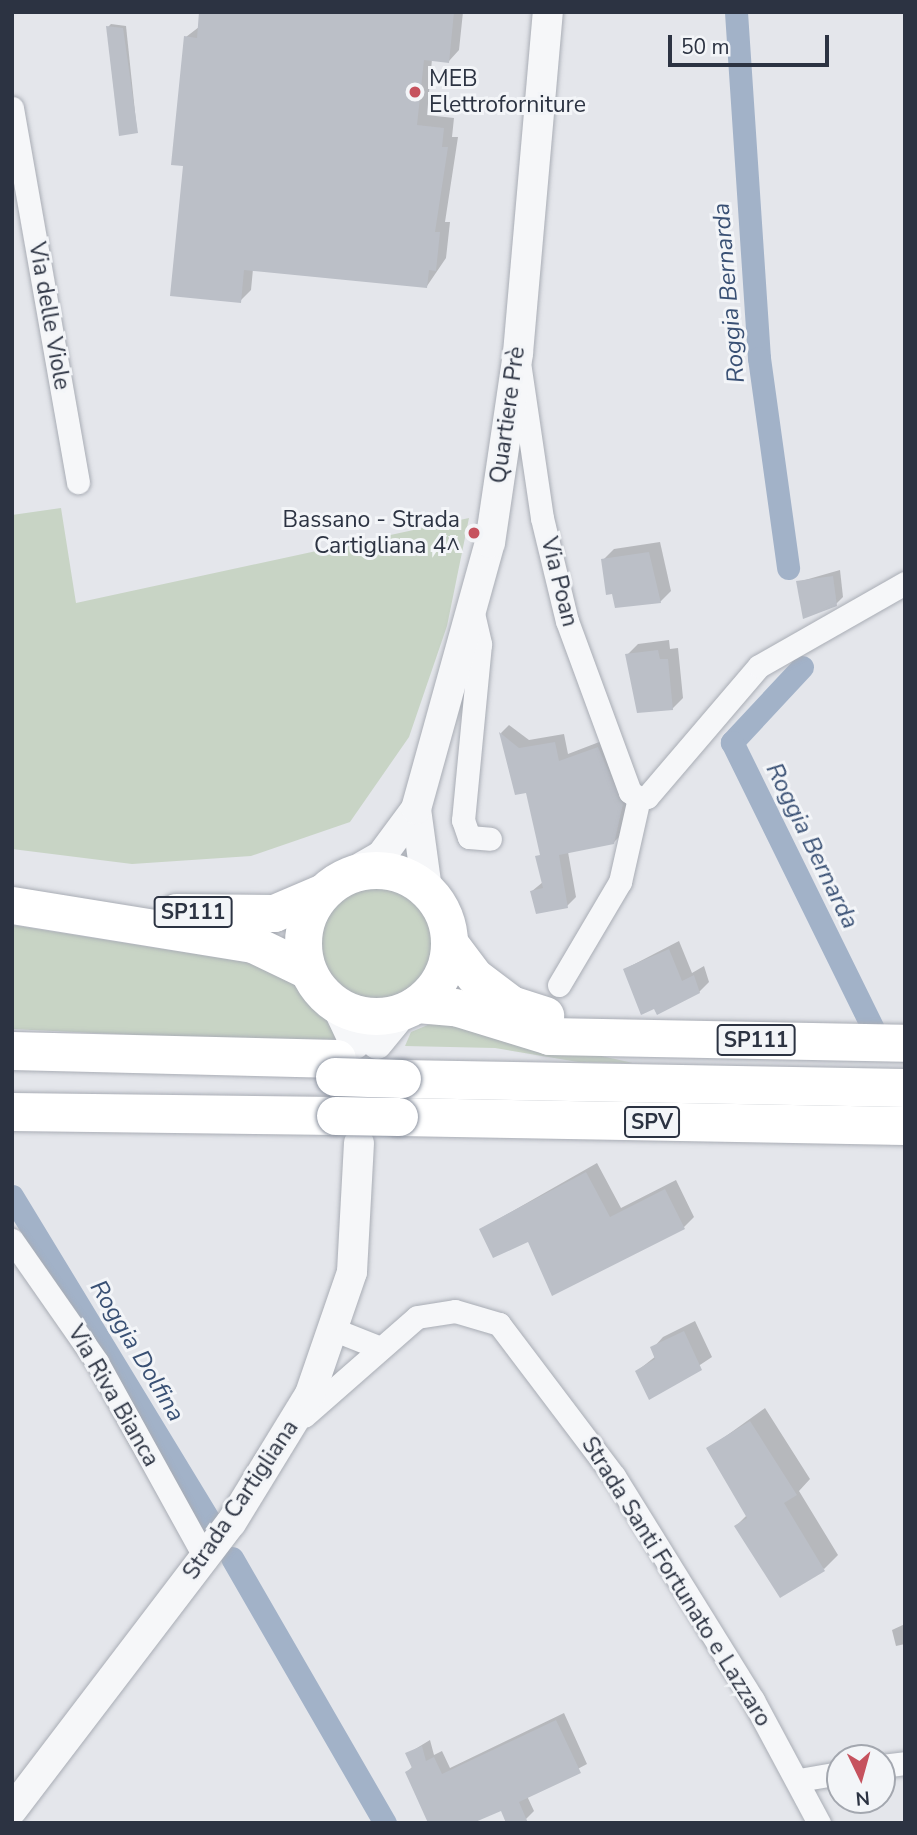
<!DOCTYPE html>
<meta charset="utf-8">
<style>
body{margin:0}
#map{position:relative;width:917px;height:1835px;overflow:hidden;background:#e4e6eb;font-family:"Nunito Sans",sans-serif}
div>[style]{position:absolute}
.green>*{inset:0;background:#c8d4c5}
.round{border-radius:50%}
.shadow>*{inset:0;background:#0003}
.canal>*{height:23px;margin:-11.5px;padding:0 11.5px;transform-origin:11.5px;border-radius:11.5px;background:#a2b2c8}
.building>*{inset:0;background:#bbbfc7}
.roads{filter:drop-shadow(0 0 2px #a9adb5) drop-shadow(0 0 2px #a9adb5)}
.minor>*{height:23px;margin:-11.5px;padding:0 11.5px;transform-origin:11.5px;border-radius:11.5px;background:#f6f7f9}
.tertiary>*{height:30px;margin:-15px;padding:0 15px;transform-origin:15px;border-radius:15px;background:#f6f7f9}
.primary>*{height:37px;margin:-18.5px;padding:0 18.5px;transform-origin:18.5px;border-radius:18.5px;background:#fff}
.primary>.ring{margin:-18.5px;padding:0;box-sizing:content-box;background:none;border:37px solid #fff;border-radius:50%}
.motorway>*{height:38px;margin:-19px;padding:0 19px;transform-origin:19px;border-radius:19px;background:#fff}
.bridges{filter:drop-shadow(0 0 2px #8c93a0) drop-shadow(0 0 2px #8c93a0)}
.motorway-bridge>*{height:38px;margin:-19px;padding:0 19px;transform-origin:19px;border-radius:19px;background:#fff}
.dots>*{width:19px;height:19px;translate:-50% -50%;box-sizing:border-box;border:4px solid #f3f5f8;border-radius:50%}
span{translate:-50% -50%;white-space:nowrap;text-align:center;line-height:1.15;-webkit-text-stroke:6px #f3f5f8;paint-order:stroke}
.shield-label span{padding:2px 5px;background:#f3f5f8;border:2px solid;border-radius:5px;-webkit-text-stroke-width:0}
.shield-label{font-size:21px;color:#2c3342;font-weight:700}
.poi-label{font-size:23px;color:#2c3342}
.left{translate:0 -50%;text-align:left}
.right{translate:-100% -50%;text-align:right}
.street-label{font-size:23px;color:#2c3342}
.water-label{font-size:24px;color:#395074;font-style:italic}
.frame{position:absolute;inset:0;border:14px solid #2c3342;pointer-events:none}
.north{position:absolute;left:826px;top:1744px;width:70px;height:70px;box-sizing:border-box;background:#f3f5f8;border:2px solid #a3a7af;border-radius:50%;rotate:175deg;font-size:19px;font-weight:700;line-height:28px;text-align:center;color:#2c3342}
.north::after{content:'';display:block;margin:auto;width:24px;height:32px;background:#c6525e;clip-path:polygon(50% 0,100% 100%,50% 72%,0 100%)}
.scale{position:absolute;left:668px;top:35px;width:161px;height:32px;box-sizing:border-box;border:4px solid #2c3342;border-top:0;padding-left:9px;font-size:21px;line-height:24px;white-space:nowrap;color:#2c3342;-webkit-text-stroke:5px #f3f5f8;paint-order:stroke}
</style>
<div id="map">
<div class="green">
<i style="clip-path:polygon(61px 508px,76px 603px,469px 518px,447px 626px,409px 737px,350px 822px,251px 856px,132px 864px,12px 849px,12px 515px)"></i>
<i class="round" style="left:318px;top:884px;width:116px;height:116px"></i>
<i style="clip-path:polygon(12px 925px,295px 970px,338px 1028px,343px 1045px,12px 1029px)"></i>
<i style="clip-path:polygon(442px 1019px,547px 1044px,633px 1063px,578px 1062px,495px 1048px,405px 1046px,411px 1032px)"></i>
</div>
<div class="shadow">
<i style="clip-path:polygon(201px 12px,463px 12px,459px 50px,449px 61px,432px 59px,427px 115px,454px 118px,452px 137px,458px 137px,445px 222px,450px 222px,446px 258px,427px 286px,253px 269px,251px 290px,240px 301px,185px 164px,186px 37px,199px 27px)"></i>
<i style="clip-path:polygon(111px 24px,126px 26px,137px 131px,108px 27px)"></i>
<i style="clip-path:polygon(660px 542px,671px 591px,660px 602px,603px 560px,614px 549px)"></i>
<i style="clip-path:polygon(840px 570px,843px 597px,836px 604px,798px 582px)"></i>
<i style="clip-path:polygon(669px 640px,670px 649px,678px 648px,683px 698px,672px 709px,627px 655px,638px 644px)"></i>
<i style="clip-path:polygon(509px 725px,529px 740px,564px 734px,568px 754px,607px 739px,631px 794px,623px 833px,613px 843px,568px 852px,576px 897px,567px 906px,532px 891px,543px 882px,541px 852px,527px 791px,516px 793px,501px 733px)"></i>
<i style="clip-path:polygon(679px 941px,692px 973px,704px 966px,709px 982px,699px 992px,625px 969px)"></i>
<i style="clip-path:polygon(597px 1163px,621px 1208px,676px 1180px,694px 1217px,684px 1227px,529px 1239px,481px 1229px)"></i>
<i style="clip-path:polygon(695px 1321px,712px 1357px,650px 1398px,637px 1371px,656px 1356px,653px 1348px,663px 1337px)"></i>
<i style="clip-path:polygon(765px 1408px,810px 1479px,799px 1491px,838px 1555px,824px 1569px,736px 1526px,747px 1515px,708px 1449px)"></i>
<i style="clip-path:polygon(905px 1624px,905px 1644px,896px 1646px,892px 1630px)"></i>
<i style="clip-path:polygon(564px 1713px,587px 1764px,527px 1796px,534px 1811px,526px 1819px,407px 1772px,413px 1766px,407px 1754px,430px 1740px,434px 1755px,442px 1751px,450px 1768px)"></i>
</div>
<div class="canal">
<i style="left:736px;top:12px;width:347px;rotate:86.2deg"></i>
<i style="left:759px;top:358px;width:212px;rotate:82.1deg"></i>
<i style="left:802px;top:667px;width:103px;rotate:133deg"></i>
<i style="left:732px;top:742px;width:318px;rotate:63.8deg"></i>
<i style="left:12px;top:1196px;width:394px;rotate:58.7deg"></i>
<i style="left:232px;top:1558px;width:306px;rotate:60deg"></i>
</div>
<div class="building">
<i style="clip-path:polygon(199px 12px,454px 12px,449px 63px,424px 60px,417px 125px,444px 128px,442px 147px,448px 147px,435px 232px,440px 232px,436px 271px,429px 270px,427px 288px,244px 270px,241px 303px,170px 296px,183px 166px,171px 165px,184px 36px,197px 38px)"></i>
<i style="clip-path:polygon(106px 26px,123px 28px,138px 133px,119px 136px)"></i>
<i style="clip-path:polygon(649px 552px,661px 603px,615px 608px,612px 594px,606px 595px,601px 559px)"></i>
<i style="clip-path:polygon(833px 576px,837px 606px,803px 619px,796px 581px)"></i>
<i style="clip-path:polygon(658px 650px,660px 659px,668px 659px,673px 710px,637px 713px,625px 654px)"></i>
<i style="clip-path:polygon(499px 732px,519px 748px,555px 742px,559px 761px,598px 747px,623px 804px,614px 844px,559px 855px,568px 908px,536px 914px,530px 891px,543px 888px,535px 856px,540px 855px,526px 793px,515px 795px)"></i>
<i style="clip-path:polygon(669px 949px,682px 981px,694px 975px,700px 993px,657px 1015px,654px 1009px,641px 1015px,623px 969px)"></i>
<i style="clip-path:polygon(586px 1172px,610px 1217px,665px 1189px,685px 1229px,552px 1296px,528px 1242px,493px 1258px,479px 1229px)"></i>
<i style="clip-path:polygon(684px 1331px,702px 1370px,649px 1400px,635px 1371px,655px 1359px,650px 1347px)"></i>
<i style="clip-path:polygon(750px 1421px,797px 1495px,784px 1503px,825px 1571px,780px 1598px,734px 1526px,747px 1518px,706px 1448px)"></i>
<i style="clip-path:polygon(556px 1720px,581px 1773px,519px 1802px,528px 1823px,506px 1823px,501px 1811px,473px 1823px,428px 1823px,405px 1772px,412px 1768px,405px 1753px,422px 1746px,426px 1761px,434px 1757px,442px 1774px)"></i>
</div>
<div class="roads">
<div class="minor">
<i style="left:12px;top:108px;width:380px;rotate:80deg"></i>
<i style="left:520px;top:369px;width:151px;rotate:81.6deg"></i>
<i style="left:542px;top:518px;width:106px;rotate:76.4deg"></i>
<i style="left:567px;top:621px;width:182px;rotate:69.8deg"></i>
<i style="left:630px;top:792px;width:11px;rotate:34deg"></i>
<i style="left:639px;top:798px;width:8px;rotate:-7deg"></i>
<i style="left:647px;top:797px;width:172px;rotate:-49.5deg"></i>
<i style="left:759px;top:666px;width:168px;rotate:-29.6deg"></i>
<i style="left:473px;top:613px;width:32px;rotate:77deg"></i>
<i style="left:480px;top:644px;width:177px;rotate:95.5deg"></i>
<i style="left:463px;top:820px;width:18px;rotate:71deg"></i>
<i style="left:469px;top:837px;width:21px;rotate:5deg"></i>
<i style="left:559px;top:985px;width:120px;rotate:-59.4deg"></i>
<i style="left:620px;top:882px;width:86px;rotate:-77.3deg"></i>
<i style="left:12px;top:1240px;width:149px;rotate:55.1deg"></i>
<i style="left:97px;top:1362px;width:224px;rotate:61.1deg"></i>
<i style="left:335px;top:1330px;width:46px;rotate:21.6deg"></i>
<i style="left:304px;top:1416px;width:150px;rotate:-41.2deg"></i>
<i style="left:417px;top:1317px;width:38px;rotate:-9deg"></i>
<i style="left:455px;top:1311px;width:46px;rotate:16.5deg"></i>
<i style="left:499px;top:1324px;width:191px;rotate:52.9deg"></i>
<i style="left:614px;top:1476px;width:264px;rotate:58.2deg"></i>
<i style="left:753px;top:1700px;width:140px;rotate:61.8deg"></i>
<i style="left:882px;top:1766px;width:23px;rotate:-7deg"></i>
<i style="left:799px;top:1780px;width:42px;rotate:-9.7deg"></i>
</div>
<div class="tertiary">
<i style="left:416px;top:809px;width:81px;rotate:82.2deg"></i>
<i style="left:348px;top:875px;width:39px;rotate:-30deg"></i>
<i style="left:382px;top:855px;width:57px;rotate:-53.5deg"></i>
<i style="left:416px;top:809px;width:276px;rotate:-74.5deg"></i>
<i style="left:490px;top:543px;width:192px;rotate:-81.6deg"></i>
<i style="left:518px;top:353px;width:342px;rotate:-85deg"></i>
<i style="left:337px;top:1006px;width:42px;rotate:64.7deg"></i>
<i style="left:377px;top:1044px;width:43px;rotate:-50.7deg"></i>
<i style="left:12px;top:1810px;width:361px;rotate:-52.7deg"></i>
<i style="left:231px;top:1523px;width:151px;rotate:-58.5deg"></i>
<i style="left:310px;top:1394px;width:129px;rotate:-71deg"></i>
<i style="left:352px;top:1272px;width:129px;rotate:-86.9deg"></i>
</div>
<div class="primary">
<i class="ring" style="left:303px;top:870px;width:109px;height:109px"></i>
<i style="left:12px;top:905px;width:244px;rotate:9.2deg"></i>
<i style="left:253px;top:944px;width:60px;rotate:25.7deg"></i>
<i style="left:176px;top:912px;width:98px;rotate:0.6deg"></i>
<i style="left:274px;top:913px;width:51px;rotate:-23.1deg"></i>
<i style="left:450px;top:944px;width:40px;rotate:53deg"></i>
<i style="left:474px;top:976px;width:46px;rotate:37.1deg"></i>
<i style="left:511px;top:1004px;width:36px;rotate:18deg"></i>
<i style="left:417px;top:1004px;width:38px;rotate:5deg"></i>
<i style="left:455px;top:1007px;width:98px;rotate:17.1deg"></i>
<i style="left:549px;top:1036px;width:356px;rotate:1.1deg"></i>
</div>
<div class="motorway">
<i style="left:12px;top:1051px;width:325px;rotate:1.4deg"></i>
<i style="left:402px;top:1079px;width:503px;rotate:1.03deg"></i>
<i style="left:12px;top:1112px;width:324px;rotate:0.7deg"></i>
<i style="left:399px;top:1117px;width:506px;rotate:1.02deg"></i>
</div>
</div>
<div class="bridges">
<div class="motorway-bridge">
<i style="left:335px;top:1077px;width:67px;rotate:1.7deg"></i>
<i style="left:336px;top:1116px;width:63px;rotate:0.9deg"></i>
</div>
</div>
<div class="dots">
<i style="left:415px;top:92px;background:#c6525e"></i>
<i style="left:474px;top:533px;background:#c6525e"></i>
</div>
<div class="shield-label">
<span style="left:193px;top:912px">SP111</span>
<span style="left:756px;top:1040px">SP111</span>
<span style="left:652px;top:1122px">SPV</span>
</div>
<div class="poi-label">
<span class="left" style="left:429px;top:92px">MEB<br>Elettroforniture</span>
<span class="right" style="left:460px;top:533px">Bassano - Strada<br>Cartigliana 4^</span>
</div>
<div class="street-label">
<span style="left:49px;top:316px;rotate:80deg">Via delle Viole</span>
<span style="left:508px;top:415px;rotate:-82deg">Quartiere Prè</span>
<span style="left:559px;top:582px;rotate:76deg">Via Poan</span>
<span style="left:113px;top:1396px;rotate:60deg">Via Riva Bianca</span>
<span style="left:241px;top:1500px;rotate:-56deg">Strada Cartigliana</span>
<span style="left:676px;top:1582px;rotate:58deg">Strada Santi Fortunato e Lazzaro</span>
</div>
<div class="water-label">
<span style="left:729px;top:293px;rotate:-95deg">Roggia Bernarda</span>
<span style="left:812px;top:846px;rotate:64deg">Roggia Bernarda</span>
<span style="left:137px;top:1351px;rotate:59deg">Roggia Dolfina</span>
</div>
<div class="frame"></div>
<div class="north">N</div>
<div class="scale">50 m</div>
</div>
